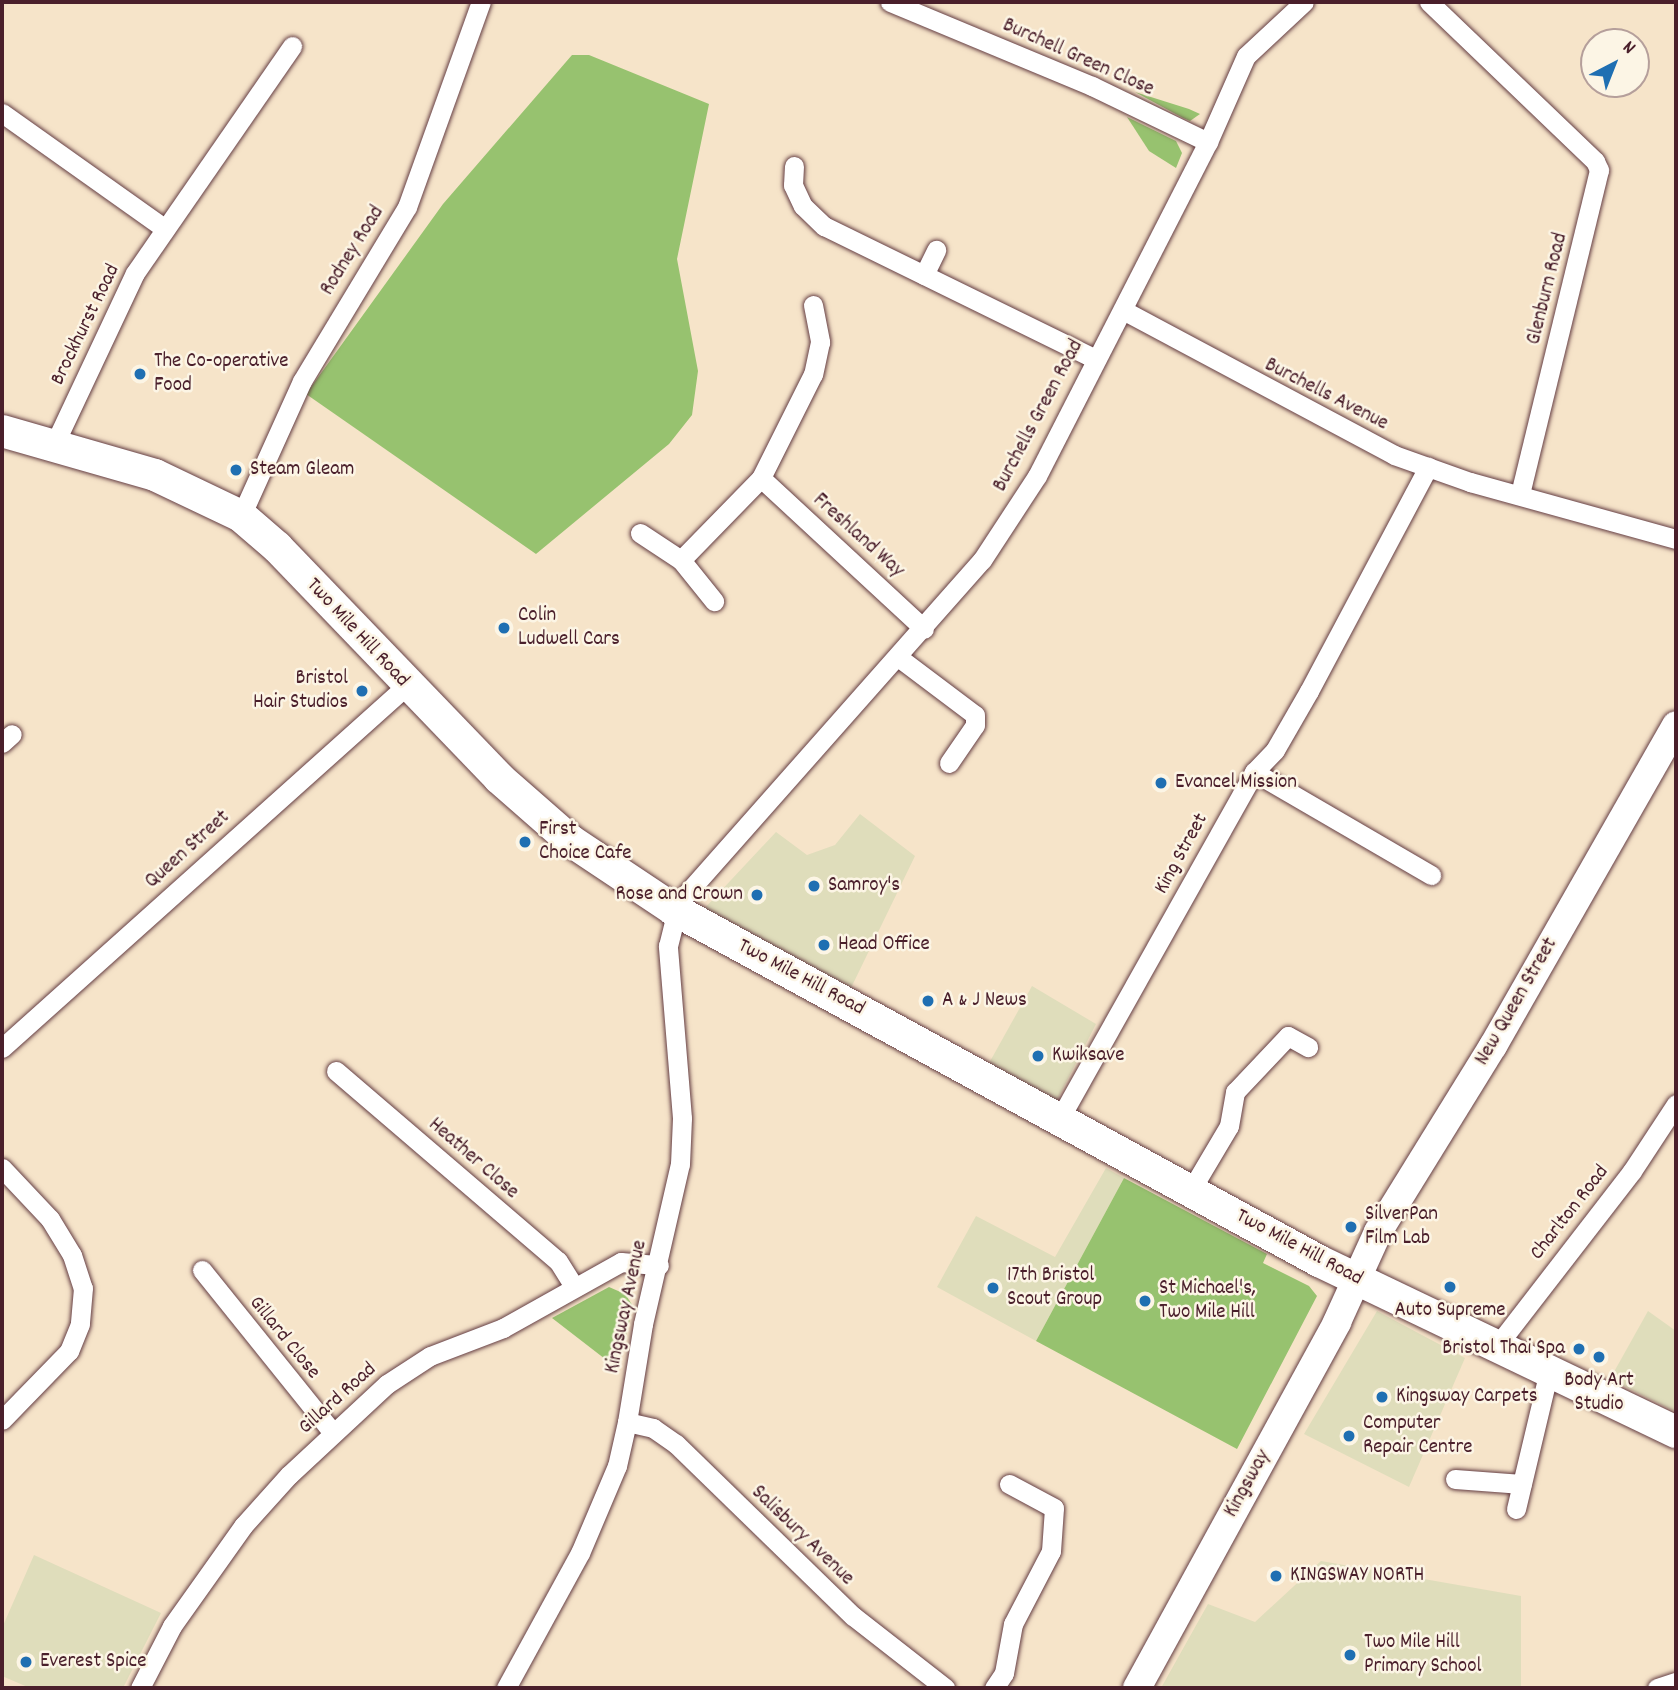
<!DOCTYPE html>
<style>
body{margin:0}
#map{position:relative;width:1678px;height:1690px;overflow:hidden;background:#f6e4c9;font-family:Dekko,sans-serif}
div>[style]{position:absolute}
.built>*{inset:0;background:#dfddbb}
.green>*{inset:0;background:#97c26f}
.roads{filter:drop-shadow(0 0 2px #643d43) drop-shadow(0 0 2px #643d43)}
.street>*{height:19px;margin:-9.5px;padding:0 9.5px;transform-origin:9.5px;border-radius:9.5px;background:#fff}
.secondary>*{height:28px;margin:-14px;padding:0 14px;transform-origin:14px;border-radius:14px;background:#fff}
.primary>*{height:32px;margin:-16px;padding:0 16px;transform-origin:16px;border-radius:16px;background:#fff}
.dots>*{width:19px;height:19px;translate:-50% -50%;box-sizing:border-box;border:4px solid #fcf5e5;border-radius:50%}
span{translate:-50% -50%;white-space:nowrap;text-align:center;line-height:1.15;-webkit-text-stroke:5px #fcf5e5;paint-order:stroke}
.street-label{font-size:21px;color:#4a1f2b}
.poi-label{font-size:21px;color:#4a1f2b}
.left{translate:0 -50%;text-align:left}
.right{translate:-100% -50%;text-align:right}
.frame{position:absolute;inset:0;border:4px solid #4a1f2b;pointer-events:none}
.north{position:absolute;left:1580px;top:28px;width:70px;height:70px;box-sizing:border-box;background:#fcf5e5;border:2px solid #b59f9b;border-radius:50%;rotate:42deg;font-size:19px;font-weight:700;line-height:28px;text-align:center;color:#4a1f2b}
.north::after{content:'';display:block;margin:auto;width:24px;height:32px;background:#1f6fb2;clip-path:polygon(50% 0,100% 100%,50% 72%,0 100%)}
</style>
<div id="map">
<div class="built">
<i style="clip-path:polygon(860px 814px,915px 856px,850px 990px,702px 911px,776px 832px,807px 855px,835px 845px)"></i>
<i style="clip-path:polygon(1032px 986px,1096px 1024px,1056px 1102px,988px 1065px)"></i>
<i style="clip-path:polygon(1106px 1168px,1124px 1178px,1036px 1341px,937px 1287px,976px 1216px,1055px 1257px)"></i>
<i style="clip-path:polygon(1377px 1311px,1465px 1358px,1409px 1487px,1304px 1434px)"></i>
<i style="clip-path:polygon(1648px 1311px,1676px 1331px,1676px 1412px,1610px 1379px)"></i>
<i style="clip-path:polygon(34px 1555px,161px 1613px,123px 1688px,30px 1688px,2px 1676px,2px 1628px)"></i>
<i style="clip-path:polygon(1321px 1561px,1521px 1596px,1521px 1688px,1161px 1688px,1208px 1604px,1255px 1622px)"></i>
</div>
<div class="green">
<i style="clip-path:polygon(572px 55px,589px 55px,709px 104px,677px 259px,698px 371px,692px 415px,669px 444px,536px 554px,306px 394px,443px 204px)"></i>
<i style="clip-path:polygon(1135px 92px,1189px 109px,1200px 114px,1190px 121px,1183px 118px)"></i>
<i style="clip-path:polygon(1127px 117px,1176px 141px,1182px 153px,1176px 168px,1149px 151px)"></i>
<i style="clip-path:polygon(1124px 1178px,1267px 1254px,1263px 1263px,1309px 1286px,1317px 1296px,1237px 1449px,1036px 1341px)"></i>
<i style="clip-path:polygon(609px 1287px,625px 1294px,633px 1306px,618px 1369px,552px 1318px)"></i>
</div>
<div class="roads">
<div class="street">
<i style="left:890px;top:2px;width:219px;rotate:22.6deg"></i>
<i style="left:1092px;top:86px;width:129px;rotate:25.8deg"></i>
<i style="left:1429px;top:2px;width:230px;rotate:43.8deg"></i>
<i style="left:1595px;top:161px;width:10px;rotate:66deg"></i>
<i style="left:1599px;top:170px;width:333px;rotate:103.7deg"></i>
<i style="left:2px;top:113px;width:200px;rotate:35.4deg"></i>
<i style="left:794px;top:166px;width:19px;rotate:93deg"></i>
<i style="left:793px;top:185px;width:23px;rotate:65deg"></i>
<i style="left:803px;top:206px;width:29px;rotate:44deg"></i>
<i style="left:824px;top:226px;width:302px;rotate:26.1deg"></i>
<i style="left:924px;top:275px;width:28px;rotate:-64deg"></i>
<i style="left:813px;top:305px;width:38px;rotate:79deg"></i>
<i style="left:820px;top:342px;width:33px;rotate:102deg"></i>
<i style="left:813px;top:374px;width:116px;rotate:116.6deg"></i>
<i style="left:761px;top:478px;width:222px;rotate:42.8deg"></i>
<i style="left:1123px;top:310px;width:307px;rotate:28.1deg"></i>
<i style="left:1394px;top:455px;width:81px;rotate:19.6deg"></i>
<i style="left:1470px;top:482px;width:214px;rotate:15.5deg"></i>
<i style="left:54px;top:445px;width:190px;rotate:-64.8deg"></i>
<i style="left:135px;top:273px;width:276px;rotate:-55.3deg"></i>
<i style="left:241px;top:516px;width:148px;rotate:-65.7deg"></i>
<i style="left:302px;top:381px;width:203px;rotate:-58.9deg"></i>
<i style="left:407px;top:207px;width:218px;rotate:-70.2deg"></i>
<i style="left:640px;top:533px;width:49px;rotate:33.4deg"></i>
<i style="left:681px;top:560px;width:53px;rotate:51.2deg"></i>
<i style="left:681px;top:560px;width:115px;rotate:-45.7deg"></i>
<i style="left:898px;top:657px;width:96px;rotate:37deg"></i>
<i style="left:975px;top:715px;width:10px;rotate:90deg"></i>
<i style="left:975px;top:725px;width:46px;rotate:124.4deg"></i>
<i style="left:2px;top:743px;width:13px;rotate:-42deg"></i>
<i style="left:1254px;top:772px;width:205px;rotate:30.2deg"></i>
<i style="left:673px;top:909px;width:466px;rotate:-48.5deg"></i>
<i style="left:982px;top:560px;width:100px;rotate:-56.8deg"></i>
<i style="left:1037px;top:476px;width:375px;rotate:-62.9deg"></i>
<i style="left:1208px;top:142px;width:94px;rotate:-66.2deg"></i>
<i style="left:1246px;top:56px;width:79px;rotate:-43deg"></i>
<i style="left:2px;top:1048px;width:542px;rotate:-41.86deg"></i>
<i style="left:336px;top:1071px;width:292px;rotate:40.6deg"></i>
<i style="left:558px;top:1261px;width:31px;rotate:58deg"></i>
<i style="left:1060px;top:1118px;width:397px;rotate:-60.7deg"></i>
<i style="left:1254px;top:772px;width:30px;rotate:-46deg"></i>
<i style="left:1275px;top:750px;width:68px;rotate:-60deg"></i>
<i style="left:1309px;top:691px;width:254px;rotate:-62deg"></i>
<i style="left:2px;top:1168px;width:70px;rotate:46.7deg"></i>
<i style="left:50px;top:1219px;width:42px;rotate:58.6deg"></i>
<i style="left:72px;top:1255px;width:35px;rotate:72deg"></i>
<i style="left:83px;top:1288px;width:36px;rotate:95deg"></i>
<i style="left:80px;top:1324px;width:29px;rotate:112deg"></i>
<i style="left:69px;top:1351px;width:96px;rotate:134.2deg"></i>
<i style="left:1191px;top:1190px;width:74px;rotate:-59.3deg"></i>
<i style="left:1229px;top:1126px;width:35px;rotate:-80deg"></i>
<i style="left:1235px;top:1092px;width:77px;rotate:-46.6deg"></i>
<i style="left:1288px;top:1036px;width:23px;rotate:29deg"></i>
<i style="left:202px;top:1270px;width:209px;rotate:51.2deg"></i>
<i style="left:1496px;top:1347px;width:222px;rotate:-52.3deg"></i>
<i style="left:1632px;top:1171px;width:80px;rotate:-56.7deg"></i>
<i style="left:627px;top:1422px;width:27px;rotate:13deg"></i>
<i style="left:653px;top:1428px;width:28px;rotate:35deg"></i>
<i style="left:676px;top:1444px;width:247px;rotate:44.2deg"></i>
<i style="left:853px;top:1616px;width:117px;rotate:38deg"></i>
<i style="left:1455px;top:1479px;width:67px;rotate:4.3deg"></i>
<i style="left:1516px;top:1509px;width:142px;rotate:-76.6deg"></i>
<i style="left:140px;top:1688px;width:70px;rotate:-62.7deg"></i>
<i style="left:172px;top:1626px;width:123px;rotate:-54.6deg"></i>
<i style="left:243px;top:1526px;width:69px;rotate:-48deg"></i>
<i style="left:289px;top:1475px;width:134px;rotate:-42.9deg"></i>
<i style="left:387px;top:1384px;width:51px;rotate:-33.1deg"></i>
<i style="left:430px;top:1356px;width:78px;rotate:-21deg"></i>
<i style="left:503px;top:1328px;width:135px;rotate:-29.2deg"></i>
<i style="left:621px;top:1262px;width:38px;rotate:5deg"></i>
<i style="left:506px;top:1688px;width:154px;rotate:-61.3deg"></i>
<i style="left:580px;top:1553px;width:95px;rotate:-67deg"></i>
<i style="left:617px;top:1466px;width:45px;rotate:-77.2deg"></i>
<i style="left:627px;top:1422px;width:99px;rotate:-80.7deg"></i>
<i style="left:643px;top:1324px;width:164px;rotate:-77deg"></i>
<i style="left:680px;top:1164px;width:46px;rotate:-87.5deg"></i>
<i style="left:682px;top:1118px;width:173px;rotate:-94.7deg"></i>
<i style="left:668px;top:946px;width:36px;rotate:-76deg"></i>
<i style="left:994px;top:1688px;width:18px;rotate:-56deg"></i>
<i style="left:1004px;top:1673px;width:50px;rotate:-79.6deg"></i>
<i style="left:1013px;top:1624px;width:82px;rotate:-62.5deg"></i>
<i style="left:1051px;top:1551px;width:43px;rotate:-86deg"></i>
<i style="left:1054px;top:1508px;width:51px;rotate:-151.9deg"></i>
<i style="left:1657px;top:1688px;width:20px;rotate:-18deg"></i>
</div>
<div class="secondary">
<i style="left:1137px;top:1688px;width:417px;rotate:-61.3deg"></i>
<i style="left:1337px;top:1322px;width:99px;rotate:-65.5deg"></i>
<i style="left:1378px;top:1232px;width:219px;rotate:-58.3deg"></i>
<i style="left:1493px;top:1046px;width:369px;rotate:-60.3deg"></i>
</div>
<div class="primary">
<i style="left:2px;top:431px;width:159px;rotate:16deg"></i>
<i style="left:155px;top:475px;width:95px;rotate:25.5deg"></i>
<i style="left:241px;top:516px;width:48px;rotate:40.7deg"></i>
<i style="left:277px;top:547px;width:320px;rotate:46.1deg"></i>
<i style="left:499px;top:778px;width:96px;rotate:41.2deg"></i>
<i style="left:571px;top:841px;width:123px;rotate:33.7deg"></i>
<i style="left:673px;top:909px;width:736px;rotate:28.59deg"></i>
<i style="left:1319px;top:1261px;width:396px;rotate:25.6deg"></i>
</div>
</div>
<div class="dots">
<i style="left:140px;top:374px;background:#1f6fb2"></i>
<i style="left:236px;top:470px;background:#1f6fb2"></i>
<i style="left:504px;top:628px;background:#1f6fb2"></i>
<i style="left:362px;top:691px;background:#1f6fb2"></i>
<i style="left:1161px;top:783px;background:#1f6fb2"></i>
<i style="left:525px;top:842px;background:#1f6fb2"></i>
<i style="left:814px;top:886px;background:#1f6fb2"></i>
<i style="left:757px;top:895px;background:#1f6fb2"></i>
<i style="left:824px;top:945px;background:#1f6fb2"></i>
<i style="left:928px;top:1001px;background:#1f6fb2"></i>
<i style="left:1038px;top:1056px;background:#1f6fb2"></i>
<i style="left:1351px;top:1227px;background:#1f6fb2"></i>
<i style="left:1450px;top:1287px;background:#1f6fb2"></i>
<i style="left:993px;top:1288px;background:#1f6fb2"></i>
<i style="left:1145px;top:1301px;background:#1f6fb2"></i>
<i style="left:1579px;top:1349px;background:#1f6fb2"></i>
<i style="left:1599px;top:1357px;background:#1f6fb2"></i>
<i style="left:1382px;top:1397px;background:#1f6fb2"></i>
<i style="left:1349px;top:1436px;background:#1f6fb2"></i>
<i style="left:1276px;top:1576px;background:#1f6fb2"></i>
<i style="left:1350px;top:1655px;background:#1f6fb2"></i>
<i style="left:26px;top:1662px;background:#1f6fb2"></i>
</div>
<div class="street-label">
<span style="left:1078px;top:58px;rotate:24deg">Burchell Green Close</span>
<span style="left:353px;top:251px;rotate:-58deg">Rodney Road</span>
<span style="left:1548px;top:289px;rotate:-76deg">Glenburn Road</span>
<span style="left:86px;top:325px;rotate:-64deg">Brockhurst Road</span>
<span style="left:1326px;top:395px;rotate:27deg">Burchells Avenue</span>
<span style="left:1039px;top:416px;rotate:-62deg">Burchells Green Road</span>
<span style="left:858px;top:536px;rotate:42deg">Freshland Way</span>
<span style="left:357px;top:633px;rotate:47deg">Two Mile Hill Road</span>
<span style="left:188px;top:850px;rotate:-42deg">Queen Street</span>
<span style="left:1182px;top:854px;rotate:-61deg">King Street</span>
<span style="left:801px;top:978px;rotate:28deg">Two Mile Hill Road</span>
<span style="left:1517px;top:1002px;rotate:-60deg">New Queen Street</span>
<span style="left:473px;top:1159px;rotate:41deg">Heather Close</span>
<span style="left:1570px;top:1213px;rotate:-52deg">Charlton Road</span>
<span style="left:1299px;top:1248px;rotate:28deg">Two Mile Hill Road</span>
<span style="left:627px;top:1307px;rotate:-78deg">Kingsway Avenue</span>
<span style="left:284px;top:1338px;rotate:51deg">Gillard Close</span>
<span style="left:338px;top:1399px;rotate:-42deg">Gillard Road</span>
<span style="left:1248px;top:1484px;rotate:-61deg">Kingsway</span>
<span style="left:802px;top:1536px;rotate:44deg">Salisbury Avenue</span>
</div>
<div class="poi-label">
<span class="left" style="left:154px;top:374px">The Co-operative<br>Food</span>
<span class="left" style="left:250px;top:470px">Steam Gleam</span>
<span class="left" style="left:518px;top:628px">Colin<br>Ludwell Cars</span>
<span class="right" style="left:348px;top:691px">Bristol<br>Hair Studios</span>
<span class="left" style="left:1175px;top:783px">Evancel Mission</span>
<span class="left" style="left:539px;top:842px">First<br>Choice Cafe</span>
<span class="left" style="left:828px;top:886px">Samroy's</span>
<span class="right" style="left:743px;top:895px">Rose and Crown</span>
<span class="left" style="left:838px;top:945px">Head Office</span>
<span class="left" style="left:942px;top:1001px">A &amp; J News</span>
<span class="left" style="left:1052px;top:1056px">Kwiksave</span>
<span class="left" style="left:1365px;top:1227px">SilverPan<br>Film Lab</span>
<span class="left" style="left:1007px;top:1288px">17th Bristol<br>Scout Group</span>
<span class="left" style="left:1159px;top:1301px">St Michael's,<br>Two Mile Hill</span>
<span style="left:1450px;top:1311px">Auto Supreme</span>
<span class="right" style="left:1565px;top:1349px">Bristol Thai Spa</span>
<span style="left:1599px;top:1393px">Body Art<br>Studio</span>
<span class="left" style="left:1396px;top:1397px">Kingsway Carpets</span>
<span class="left" style="left:1363px;top:1436px">Computer<br>Repair Centre</span>
<span class="left" style="left:1290px;top:1576px">KINGSWAY NORTH</span>
<span class="left" style="left:1364px;top:1655px">Two Mile Hill<br>Primary School</span>
<span class="left" style="left:40px;top:1662px">Everest Spice</span>
</div>
<div class="frame"></div>
<div class="north">N</div>
</div>
